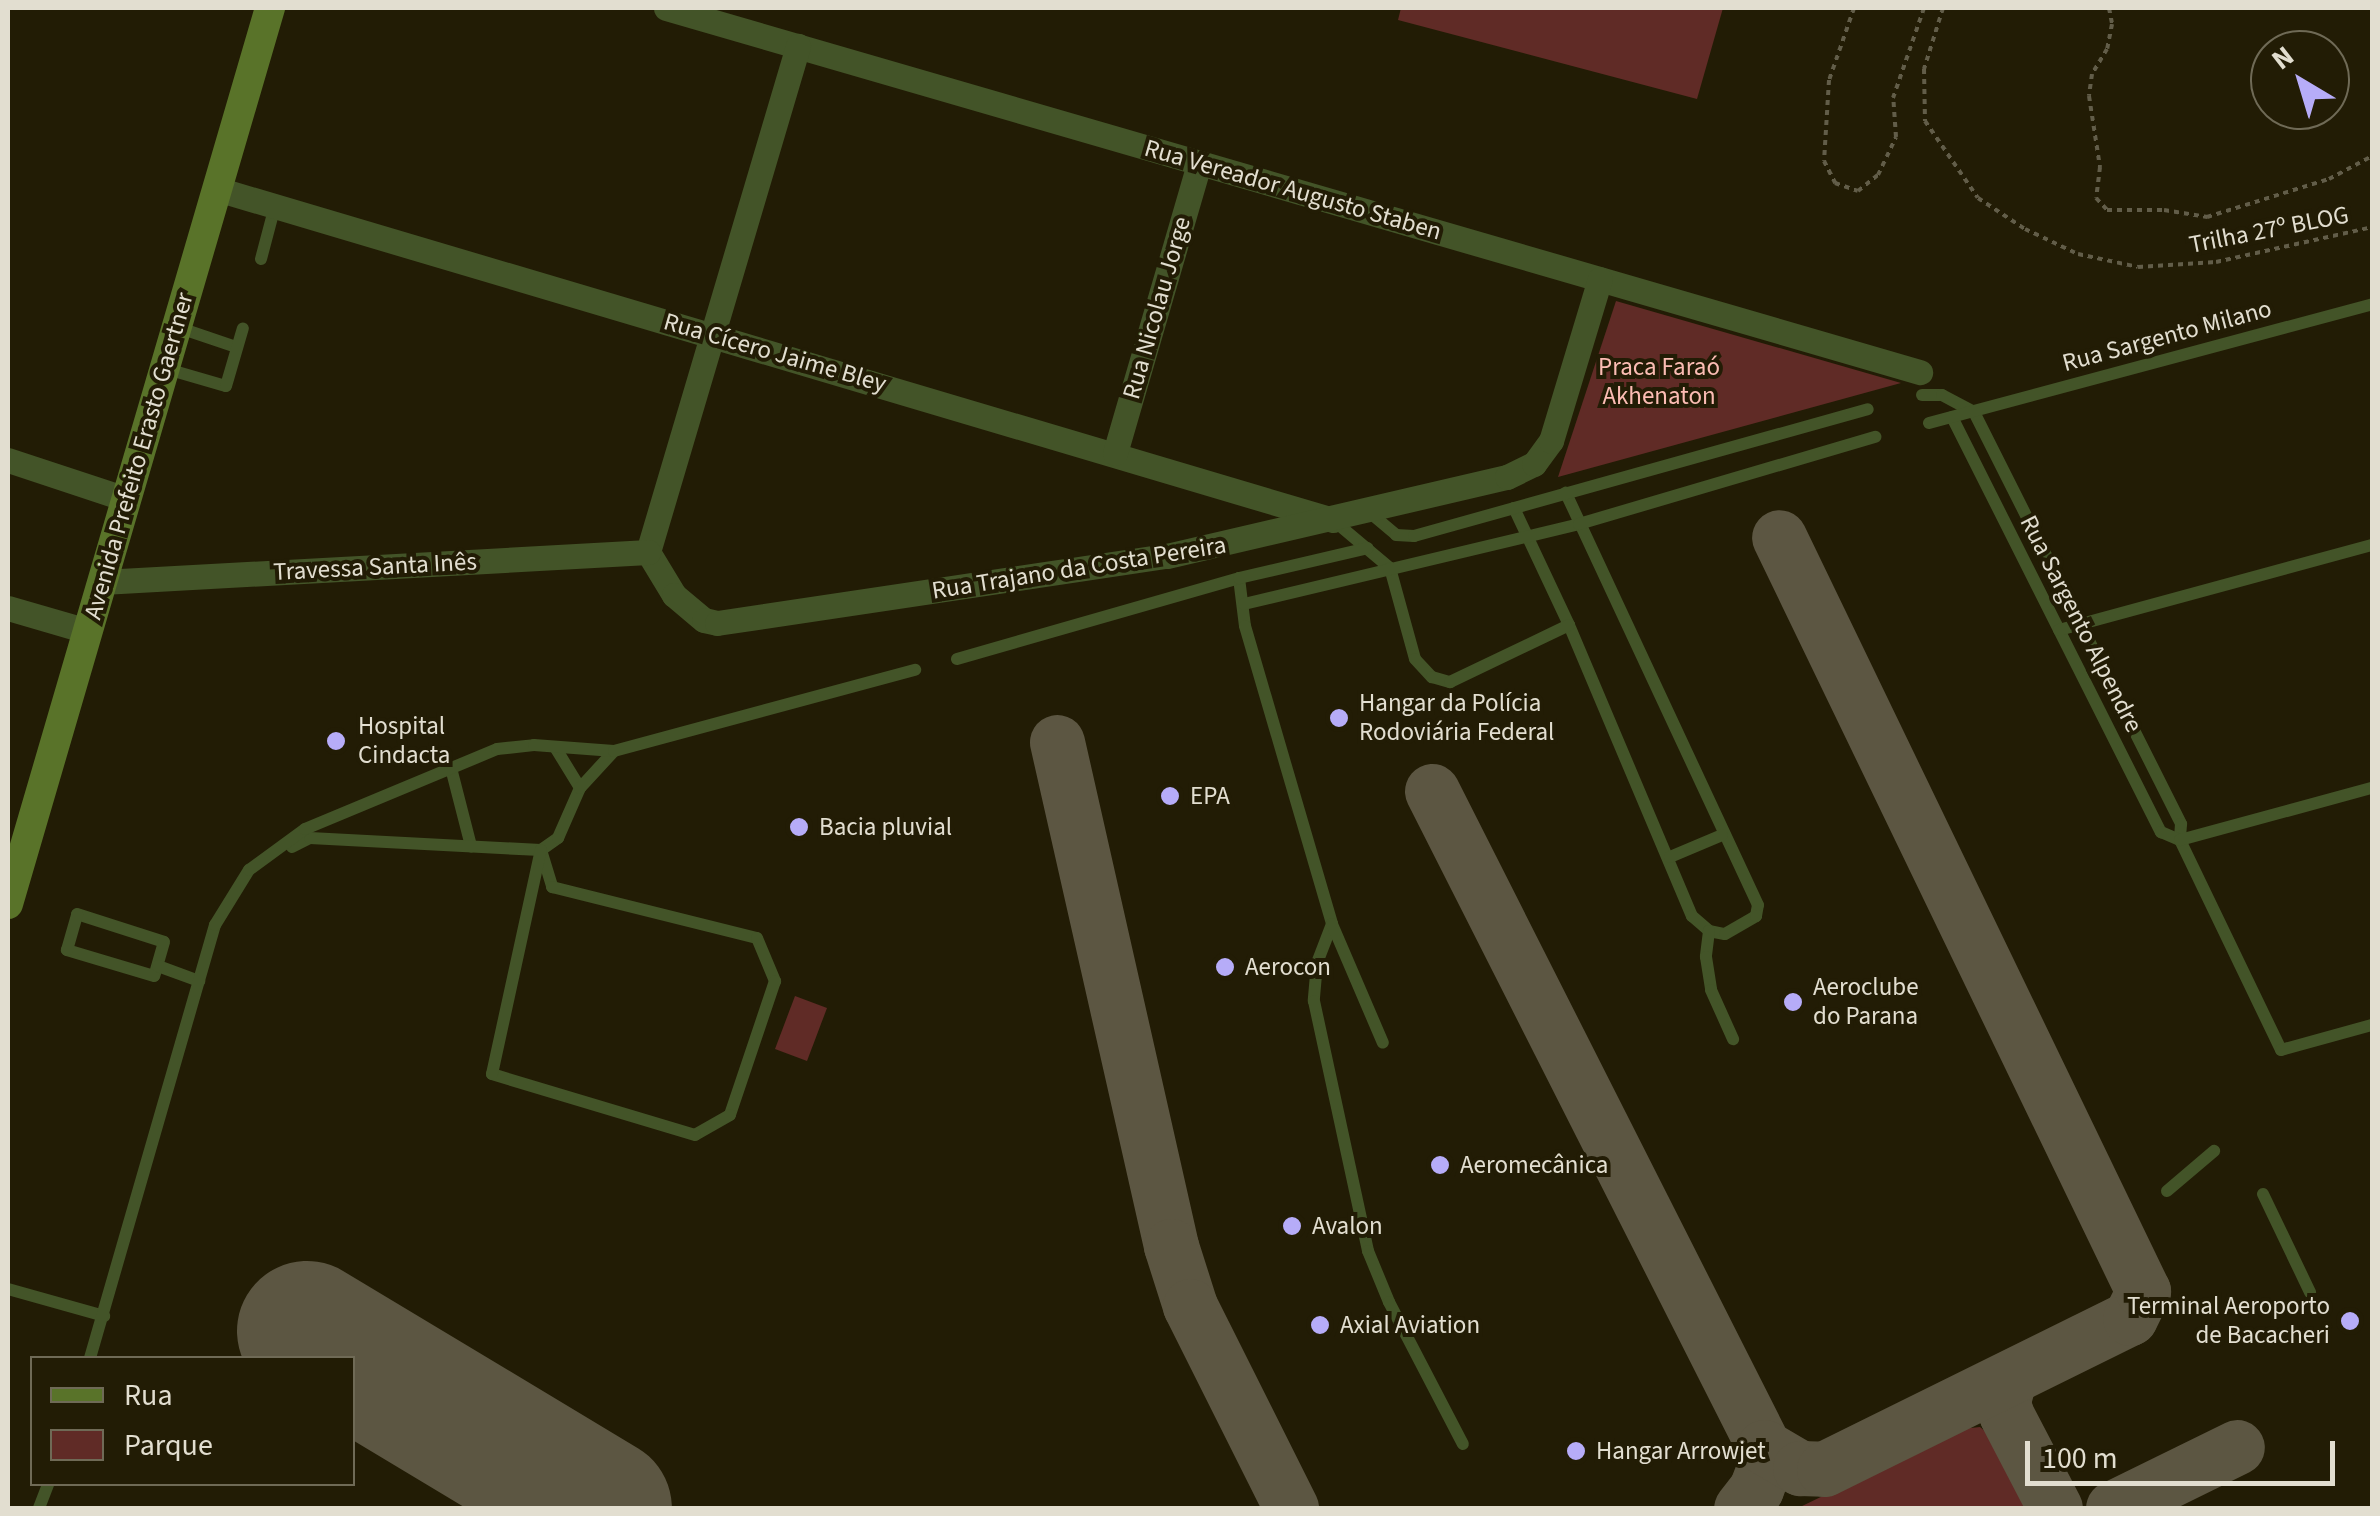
<!DOCTYPE html>
<meta charset="utf-8">
<style>
body{margin:0}
#map{position:relative;width:2380px;height:1516px;overflow:hidden;background:#221c05;font-family:"Source Sans 3",sans-serif}
div>[style]{position:absolute}
.green>*{inset:0;background:#602b26}
.taxiway>*{height:55px;margin:-27.5px;padding:0 27.5px;transform-origin:27.5px;border-radius:27.5px;background:#5c5642}
.runway>*{height:140px;margin:-70px;padding:0 70px;transform-origin:70px;border-radius:70px;background:#5c5642}
.path>*{height:4px;margin-top:-2px;transform-origin:0;background:repeating-linear-gradient(90deg,#625d49 0 5px,transparent 0 10px)}
.lane>*{height:12px;margin:-6px;padding:0 6px;transform-origin:6px;border-radius:6px;background:#435428}
.street>*{height:25px;margin:-12.5px;padding:0 12.5px;transform-origin:12.5px;border-radius:12.5px;background:#435428}
.secondary>*{height:30px;margin:-15px;padding:0 15px;transform-origin:15px;border-radius:15px;background:#597329}
.dots>*{width:28px;height:28px;translate:-50% -50%;box-sizing:border-box;border:5px solid #221c05;border-radius:50%}
span{translate:-50% -50%;white-space:nowrap;text-align:center;line-height:1.15;-webkit-text-stroke:8px #221c05;paint-order:stroke}
.street-label{font-size:25px;color:#e2ded0}
.park-label{font-size:25px;color:#fbbcb3}
.poi-label{font-size:25px;color:#e2ded0}
.left{translate:0 -50%;text-align:left}
.right{translate:-100% -50%;text-align:right}
.frame{position:absolute;inset:0;border:10px solid #e2ded0;pointer-events:none}
.legend{position:absolute;left:30px;top:1356px;width:325px;height:130px;box-sizing:border-box;background:#221c05;border:2px solid #6f6a56;margin:0;padding:12px 18px;list-style:none;font-size:30px;color:#e2ded0}
.legend li{display:flex;align-items:center;gap:20px;height:50px}
.legend b{width:50px;border:2px solid #6f6a56}
.north{position:absolute;left:2250px;top:30px;width:100px;height:100px;box-sizing:border-box;background:#221c05;border:2px solid #6f6a56;border-radius:50%;rotate:322deg;font-size:28px;font-weight:700;line-height:40px;text-align:center;color:#e2ded0}
.north::after{content:'';display:block;margin:auto;width:35px;height:45px;background:#b6acf8;clip-path:polygon(50% 0,100% 100%,50% 72%,0 100%)}
.scale{position:absolute;left:2025px;top:1441px;width:310px;height:45px;box-sizing:border-box;border:5px solid #e2ded0;border-top:0;padding-left:12px;font-size:30px;line-height:35px;white-space:nowrap;color:#e2ded0;-webkit-text-stroke:8px #221c05;paint-order:stroke}
</style>
<div id="map">
<div class="green">
<i style="clip-path:polygon(1401px 8px,1723px 8px,1697px 99px,1398px 20px)"></i>
<i style="clip-path:polygon(1616px 301px,1901px 383px,1558px 477px)"></i>
<i style="clip-path:polygon(795px 996px,827px 1008px,807px 1061px,775px 1049px)"></i>
<i style="clip-path:polygon(1980px 1427px,2002px 1446px,2033px 1508px,1798px 1508px,1961px 1429px)"></i>
</div>
<div class="taxiway">
<i style="left:1057px;top:742px;width:517px;rotate:77.25deg"></i>
<i style="left:1171px;top:1246px;width:63px;rotate:72.4deg"></i>
<i style="left:1190px;top:1306px;width:226px;rotate:63.4deg"></i>
<i style="left:1432px;top:791px;width:735px;rotate:63.16deg"></i>
<i style="left:1764px;top:1447px;width:21px;rotate:90deg"></i>
<i style="left:1764px;top:1468px;width:22px;rotate:111deg"></i>
<i style="left:1756px;top:1489px;width:24px;rotate:128deg"></i>
<i style="left:2009px;top:1379px;width:23px;rotate:105deg"></i>
<i style="left:2003px;top:1401px;width:13px;rotate:77deg"></i>
<i style="left:2006px;top:1414px;width:106px;rotate:62.5deg"></i>
<i style="left:1764px;top:1447px;width:42px;rotate:30.3deg"></i>
<i style="left:1800px;top:1468px;width:24px;rotate:2deg"></i>
<i style="left:1824px;top:1469px;width:341px;rotate:-26.3deg"></i>
<i style="left:2130px;top:1318px;width:30px;rotate:-64deg"></i>
<i style="left:2143px;top:1291px;width:837px;rotate:-115.77deg"></i>
<i style="left:531px;top:1508px;width:20px;rotate:-20deg"></i>
<i style="left:550px;top:1501px;width:40px"></i>
<i style="left:2113px;top:1508px;width:138px;rotate:-26.2deg"></i>
</div>
<div class="runway">
<i style="left:307px;top:1331px;width:344px;rotate:31deg"></i>
</div>
<div class="path">
<i style="left:1854px;top:8px;width:76px;rotate:109.1deg"></i>
<i style="left:1829px;top:80px;width:81px;rotate:93.5deg"></i>
<i style="left:1824px;top:161px;width:25px;rotate:63deg"></i>
<i style="left:1835px;top:183px;width:24px;rotate:19deg"></i>
<i style="left:1858px;top:191px;width:26px;rotate:-39deg"></i>
<i style="left:1878px;top:175px;width:42px;rotate:-64.7deg"></i>
<i style="left:1896px;top:137px;width:39px;rotate:-94deg"></i>
<i style="left:1893px;top:98px;width:95px;rotate:-71deg"></i>
<i style="left:1943px;top:8px;width:64px;rotate:107.3deg"></i>
<i style="left:1924px;top:69px;width:52px;rotate:88.9deg"></i>
<i style="left:1925px;top:121px;width:93px;rotate:55.5deg"></i>
<i style="left:1978px;top:198px;width:56px;rotate:33.4deg"></i>
<i style="left:2025px;top:229px;width:59px;rotate:25.3deg"></i>
<i style="left:2078px;top:254px;width:61px;rotate:12.2deg"></i>
<i style="left:2138px;top:267px;width:78px;rotate:-3.7deg"></i>
<i style="left:2216px;top:262px;width:160px;rotate:-12.6deg"></i>
<i style="left:2109px;top:8px;width:16px;rotate:79deg"></i>
<i style="left:2112px;top:24px;width:25px;rotate:101deg"></i>
<i style="left:2107px;top:49px;width:29px;rotate:121deg"></i>
<i style="left:2092px;top:74px;width:22px;rotate:98deg"></i>
<i style="left:2089px;top:96px;width:72px;rotate:81.2deg"></i>
<i style="left:2100px;top:167px;width:31px;rotate:97deg"></i>
<i style="left:2096px;top:198px;width:16px;rotate:47deg"></i>
<i style="left:2107px;top:210px;width:57px"></i>
<i style="left:2164px;top:210px;width:44px;rotate:9.2deg"></i>
<i style="left:2207px;top:217px;width:128px;rotate:-17.3deg"></i>
<i style="left:2329px;top:179px;width:49px;rotate:-28.1deg"></i>
</div>
<div class="lane">
<i style="left:261px;top:259px;width:55px;rotate:-75.2deg"></i>
<i style="left:177px;top:327px;width:62px;rotate:18.7deg"></i>
<i style="left:167px;top:369px;width:61px;rotate:16.1deg"></i>
<i style="left:226px;top:386px;width:60px;rotate:-73.7deg"></i>
<i style="left:1922px;top:395px;width:20px"></i>
<i style="left:1942px;top:395px;width:36px;rotate:28deg"></i>
<i style="left:1974px;top:412px;width:461px;rotate:63.3deg"></i>
<i style="left:2181px;top:824px;width:16px;rotate:94deg"></i>
<i style="left:2180px;top:840px;width:233px;rotate:64.3deg"></i>
<i style="left:2281px;top:1050px;width:94px;rotate:-15.4deg"></i>
<i style="left:1952px;top:417px;width:465px;rotate:63.3deg"></i>
<i style="left:2161px;top:832px;width:21px;rotate:23deg"></i>
<i style="left:1929px;top:423px;width:459px;rotate:-15deg"></i>
<i style="left:1514px;top:508px;width:129px;rotate:64.8deg"></i>
<i style="left:1569px;top:625px;width:316px;rotate:67.1deg"></i>
<i style="left:1692px;top:916px;width:23px;rotate:41deg"></i>
<i style="left:1709px;top:931px;width:16px;rotate:11deg"></i>
<i style="left:1725px;top:934px;width:36px;rotate:-30deg"></i>
<i style="left:1756px;top:916px;width:11px;rotate:-80deg"></i>
<i style="left:1758px;top:905px;width:455px;rotate:-115deg"></i>
<i style="left:1369px;top:512px;width:35px;rotate:40deg"></i>
<i style="left:1396px;top:535px;width:18px;rotate:3deg"></i>
<i style="left:1414px;top:536px;width:471px;rotate:-15.6deg"></i>
<i style="left:1333px;top:520px;width:75px;rotate:40.1deg"></i>
<i style="left:1390px;top:568px;width:94px;rotate:74.6deg"></i>
<i style="left:1415px;top:659px;width:25px;rotate:47deg"></i>
<i style="left:1432px;top:677px;width:19px;rotate:16deg"></i>
<i style="left:1450px;top:682px;width:132px;rotate:-25.6deg"></i>
<i style="left:1239px;top:578px;width:48px;rotate:82.9deg"></i>
<i style="left:1245px;top:626px;width:310px;rotate:73.7deg"></i>
<i style="left:1332px;top:924px;width:42px;rotate:111deg"></i>
<i style="left:1317px;top:963px;width:38px;rotate:95deg"></i>
<i style="left:1314px;top:1001px;width:256px;rotate:77.8deg"></i>
<i style="left:1368px;top:1251px;width:55px;rotate:67.6deg"></i>
<i style="left:1389px;top:1302px;width:160px;rotate:62.5deg"></i>
<i style="left:1244px;top:604px;width:344px;rotate:-13.4deg"></i>
<i style="left:1579px;top:524px;width:309px;rotate:-16.4deg"></i>
<i style="left:2059px;top:630px;width:324px;rotate:-15.2deg"></i>
<i style="left:957px;top:659px;width:293px;rotate:-16deg"></i>
<i style="left:1239px;top:578px;width:132px;rotate:-13.1deg"></i>
<i style="left:555px;top:747px;width:48px;rotate:58.6deg"></i>
<i style="left:451px;top:768px;width:81px;rotate:75.6deg"></i>
<i style="left:2180px;top:840px;width:199px;rotate:-15.2deg"></i>
<i style="left:292px;top:847px;width:20px;rotate:-27deg"></i>
<i style="left:310px;top:838px;width:231px;rotate:3deg"></i>
<i style="left:541px;top:850px;width:21px;rotate:-35deg"></i>
<i style="left:558px;top:838px;width:55px;rotate:-66.3deg"></i>
<i style="left:580px;top:788px;width:50px;rotate:-47.4deg"></i>
<i style="left:541px;top:850px;width:39px;rotate:73deg"></i>
<i style="left:552px;top:887px;width:211px;rotate:14deg"></i>
<i style="left:757px;top:938px;width:47px;rotate:67.3deg"></i>
<i style="left:775px;top:981px;width:141px;rotate:108.6deg"></i>
<i style="left:730px;top:1115px;width:40px;rotate:150.3deg"></i>
<i style="left:695px;top:1135px;width:212px;rotate:-163.3deg"></i>
<i style="left:492px;top:1074px;width:229px;rotate:-77.7deg"></i>
<i style="left:1670px;top:857px;width:56px;rotate:-22.9deg"></i>
<i style="left:77px;top:914px;width:91px;rotate:17.8deg"></i>
<i style="left:164px;top:942px;width:35px;rotate:106deg"></i>
<i style="left:154px;top:976px;width:91px;rotate:-163.4deg"></i>
<i style="left:67px;top:950px;width:37px;rotate:-74deg"></i>
<i style="left:1332px;top:924px;width:129px;rotate:66.8deg"></i>
<i style="left:1709px;top:931px;width:26px;rotate:97deg"></i>
<i style="left:1706px;top:957px;width:33px;rotate:81deg"></i>
<i style="left:1711px;top:990px;width:54px;rotate:65.8deg"></i>
<i style="left:158px;top:966px;width:44px;rotate:20.1deg"></i>
<i style="left:2167px;top:1191px;width:62px;rotate:-40.4deg"></i>
<i style="left:2263px;top:1194px;width:109px;rotate:64.4deg"></i>
<i style="left:8px;top:1289px;width:100px;rotate:15.7deg"></i>
<i style="left:90px;top:1358px;width:451px;rotate:-73.9deg"></i>
<i style="left:215px;top:925px;width:65px;rotate:-58.3deg"></i>
<i style="left:249px;top:870px;width:69px;rotate:-36.2deg"></i>
<i style="left:305px;top:829px;width:208px;rotate:-22.6deg"></i>
<i style="left:497px;top:749px;width:37px;rotate:-6deg"></i>
<i style="left:534px;top:745px;width:80px;rotate:4.3deg"></i>
<i style="left:614px;top:751px;width:312px;rotate:-15.1deg"></i>
<i style="left:39px;top:1508px;width:26px;rotate:-69deg"></i>
</div>
<div class="street">
<i style="left:666px;top:8px;width:1306px;rotate:16.19deg"></i>
<i style="left:217px;top:189px;width:1164px;rotate:16.52deg"></i>
<i style="left:1115px;top:453px;width:302px;rotate:-73.8deg"></i>
<i style="left:8px;top:460px;width:124px;rotate:18.3deg"></i>
<i style="left:648px;top:552px;width:50px;rotate:58.8deg"></i>
<i style="left:674px;top:595px;width:39px;rotate:40deg"></i>
<i style="left:704px;top:620px;width:13px;rotate:13deg"></i>
<i style="left:717px;top:623px;width:455px;rotate:-8.5deg"></i>
<i style="left:1167px;top:556px;width:349px;rotate:-13.1deg"></i>
<i style="left:1507px;top:477px;width:30px;rotate:-26deg"></i>
<i style="left:1534px;top:464px;width:29px;rotate:-54deg"></i>
<i style="left:1551px;top:441px;width:169px;rotate:-73.2deg"></i>
<i style="left:648px;top:552px;width:528px;rotate:-73.49deg"></i>
<i style="left:102px;top:582px;width:547px;rotate:-3.14deg"></i>
<i style="left:8px;top:608px;width:82px;rotate:16.2deg"></i>
</div>
<div class="secondary">
<i style="left:8px;top:904px;width:934px;rotate:-73.7deg"></i>
</div>
<div class="dots">
<i style="left:1339px;top:718px;background:#b6acf8"></i>
<i style="left:336px;top:741px;background:#b6acf8"></i>
<i style="left:1170px;top:796px;background:#b6acf8"></i>
<i style="left:799px;top:827px;background:#b6acf8"></i>
<i style="left:1225px;top:967px;background:#b6acf8"></i>
<i style="left:1793px;top:1002px;background:#b6acf8"></i>
<i style="left:1440px;top:1165px;background:#b6acf8"></i>
<i style="left:1292px;top:1226px;background:#b6acf8"></i>
<i style="left:2350px;top:1321px;background:#b6acf8"></i>
<i style="left:1320px;top:1325px;background:#b6acf8"></i>
<i style="left:1576px;top:1451px;background:#b6acf8"></i>
</div>
<div class="street-label">
<span style="left:1293px;top:190px;rotate:16deg">Rua Vereador Augusto Staben</span>
<span style="left:2269px;top:230px;rotate:-11deg">Trilha 27º BLOG</span>
<span style="left:1157px;top:308px;rotate:-74deg">Rua Nicolau Jorge</span>
<span style="left:2167px;top:336px;rotate:-15deg">Rua Sargento Milano</span>
<span style="left:775px;top:353px;rotate:16deg">Rua Cícero Jaime Bley</span>
<span style="left:139px;top:456px;rotate:-74deg">Avenida Prefeito Erasto Gaertner</span>
<span style="left:375px;top:567px;rotate:-3deg">Travessa Santa Inês</span>
<span style="left:1079px;top:568px;rotate:-9deg">Rua Trajano da Costa Pereira</span>
<span style="left:2081px;top:624px;rotate:63deg">Rua Sargento Alpendre</span>
</div>
<div class="park-label">
<span style="left:1659px;top:382px">Praca Faraó<br>Akhenaton</span>
</div>
<div class="poi-label">
<span class="left" style="left:1359px;top:718px">Hangar da Polícia<br>Rodoviária Federal</span>
<span class="left" style="left:358px;top:741px">Hospital<br>Cindacta</span>
<span class="left" style="left:1190px;top:796px">EPA</span>
<span class="left" style="left:819px;top:827px">Bacia pluvial</span>
<span class="left" style="left:1245px;top:967px">Aerocon</span>
<span class="left" style="left:1813px;top:1002px">Aeroclube<br>do Parana</span>
<span class="left" style="left:1460px;top:1165px">Aeromecânica</span>
<span class="left" style="left:1312px;top:1226px">Avalon</span>
<span class="right" style="left:2330px;top:1321px">Terminal Aeroporto<br>de Bacacheri</span>
<span class="left" style="left:1340px;top:1325px">Axial Aviation</span>
<span class="left" style="left:1596px;top:1451px">Hangar Arrowjet</span>
</div>
<div class="frame"></div>
<ul class="legend">
<li><b style="height:12px;background:#597329"></b>Rua</li>
<li><b style="height:28px;background:#602b26"></b>Parque</li>
</ul>
<div class="north">N</div>
<div class="scale">100 m</div>
</div>
